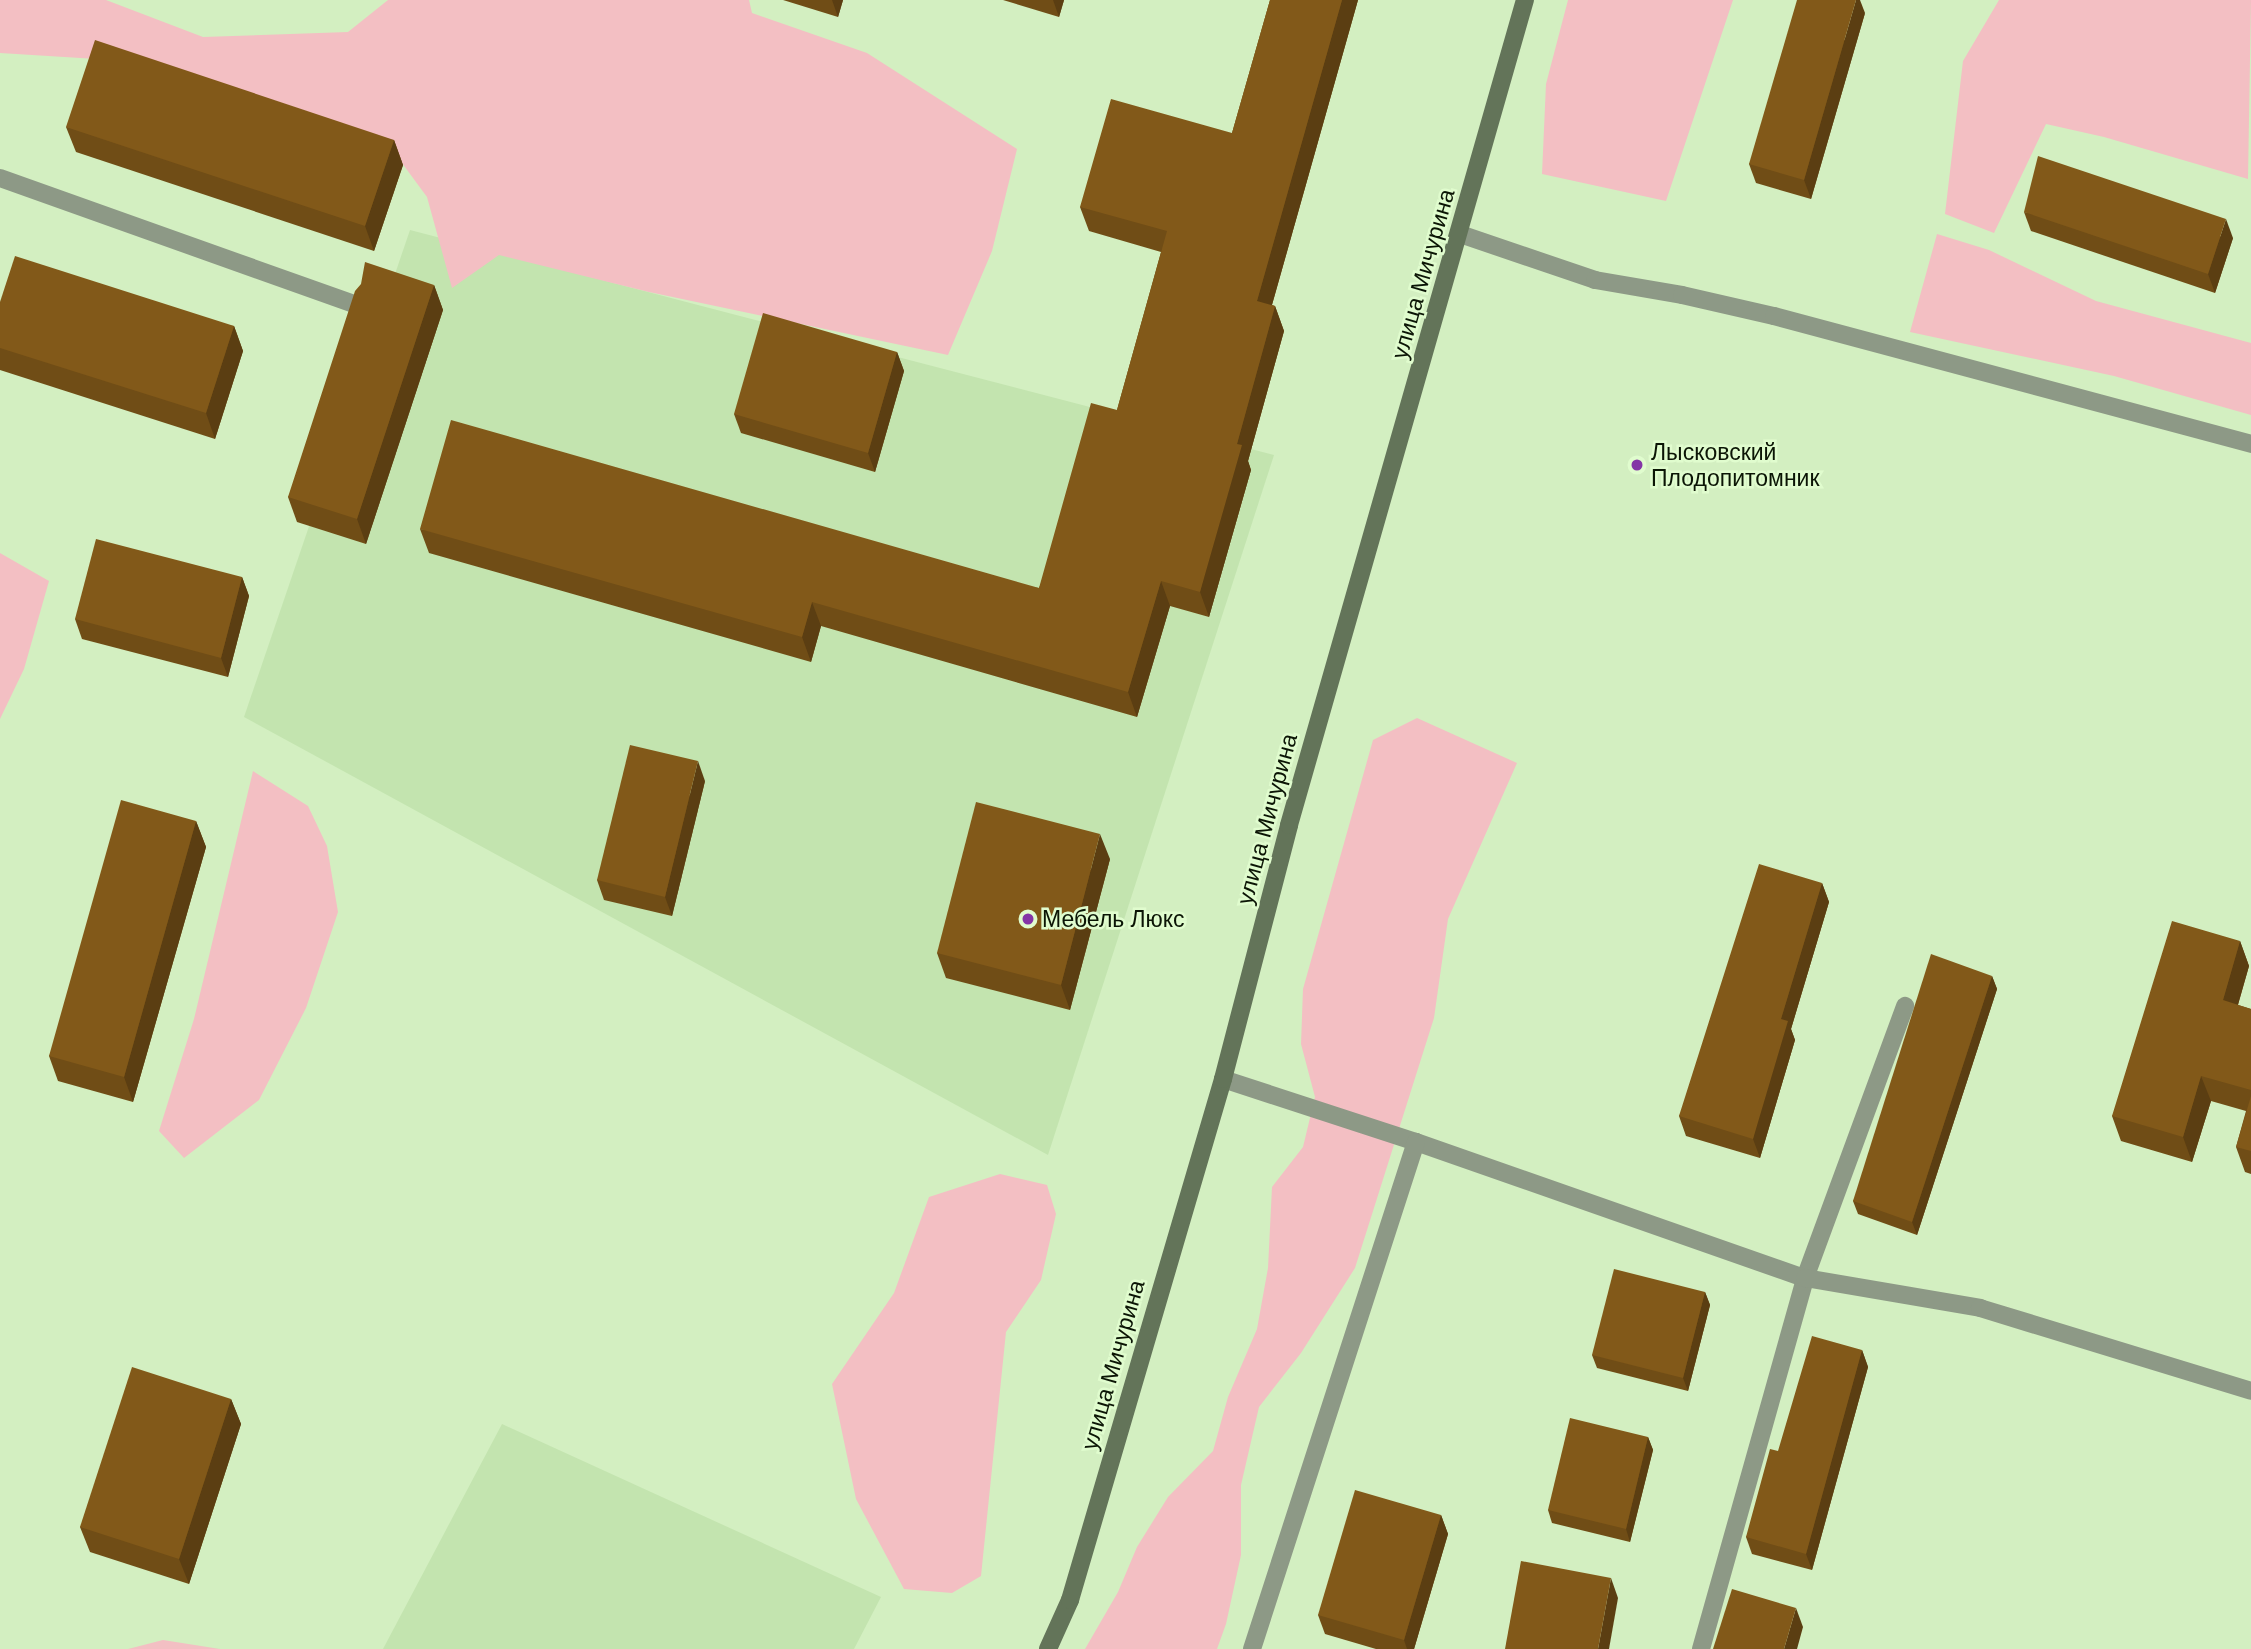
<!DOCTYPE html>
<meta charset="utf-8">
<style>
body{margin:0}
#map{position:relative;width:2251px;height:1649px;overflow:hidden;background:#d3efc1;font-family:"DM Sans",sans-serif}
div>[style]{position:absolute}
.built>*{inset:0;background:#c3e4af}
.green>*{inset:0;background:#f3bfc3}
.lane>*{height:18px;margin:-9px;padding:0 9px;transform-origin:9px;border-radius:9px;background:#8d9986}
.street>*{height:18px;margin:-9px;padding:0 9px;transform-origin:9px;border-radius:9px;background:#8d9986}
.secondary>*{height:18px;margin:-9px;padding:0 9px;transform-origin:9px;border-radius:9px;background:#637459}
.wall>*{inset:0;background:#704d16}
.shaded-wall>*{inset:0;background:#5b3e12}
.building>*{inset:0;background:#825919}
.dots>*{width:19px;height:19px;translate:-50% -50%;box-sizing:border-box;border:4px solid #e0fcce;border-radius:50%}
span{translate:-50% -50%;white-space:nowrap;text-align:center;line-height:1.15;-webkit-text-stroke:5px #e0fcce;paint-order:stroke}
.street-label{font-size:23px;color:#0b1505}
.poi-label{font-size:23px;color:#0b1505}
.left{translate:0 -50%;text-align:left}
</style>
<div id="map">
<div class="built">
<i style="clip-path:polygon(410px 230px,1274px 455px,1048px 1155px,244px 717px)"></i>
<i style="clip-path:polygon(502px 1424px,881px 1597px,854px 1649px,383px 1649px)"></i>
</div>
<div class="green">
<i style="clip-path:polygon(0 0,106px 0,203px 37px,348px 32px,388px 0,749px 0,752px 13px,867px 53px,1017px 149px,992px 251px,948px 355px,649px 292px,499px 255px,452px 288px,427px 197px,385px 140px,161px 63px,0 53px)"></i>
<i style="clip-path:polygon(1568px 0,1733px 0,1666px 201px,1542px 174px,1546px 84px)"></i>
<i style="clip-path:polygon(1999px 0,2251px 0,2248px 179px,2104px 137px,2046px 124px,1994px 233px,1945px 214px,1963px 61px)"></i>
<i style="clip-path:polygon(1937px 234px,1989px 250px,2096px 301px,2251px 343px,2251px 415px,2114px 376px,1910px 332px)"></i>
<i style="clip-path:polygon(0 553px,49px 581px,24px 669px,0 719px)"></i>
<i style="clip-path:polygon(1417px 718px,1517px 763px,1448px 919px,1434px 1018px,1355px 1268px,1301px 1353px,1259px 1407px,1241px 1485px,1241px 1555px,1226px 1624px,1217px 1649px,1085px 1649px,1118px 1592px,1137px 1547px,1168px 1497px,1213px 1451px,1228px 1397px,1257px 1329px,1268px 1268px,1272px 1187px,1303px 1147px,1315px 1097px,1301px 1044px,1303px 989px,1373px 740px)"></i>
<i style="clip-path:polygon(253px 771px,308px 806px,327px 846px,338px 912px,306px 1008px,259px 1100px,184px 1158px,159px 1131px,194px 1019px)"></i>
<i style="clip-path:polygon(1000px 1174px,1047px 1185px,1056px 1214px,1041px 1280px,1006px 1332px,981px 1576px,952px 1593px,904px 1589px,856px 1499px,832px 1384px,894px 1293px,929px 1197px)"></i>
<i style="clip-path:polygon(163px 1640px,220px 1649px,128px 1649px)"></i>
</div>
<div class="lane">
<i style="left:0;top:178px;width:381px;rotate:19.6deg"></i>
<i style="left:1701px;top:1649px;width:385px;rotate:-74.3deg"></i>
<i style="left:1805px;top:1278px;width:290px;rotate:-69.8deg"></i>
</div>
<div class="street">
<i style="left:1460px;top:234px;width:143px;rotate:18.8deg"></i>
<i style="left:1595px;top:280px;width:88px;rotate:9.8deg"></i>
<i style="left:1682px;top:295px;width:94px;rotate:12.9deg"></i>
<i style="left:1774px;top:316px;width:494px;rotate:15deg"></i>
<i style="left:1223px;top:1079px;width:203px;rotate:18.1deg"></i>
<i style="left:1416px;top:1142px;width:412px;rotate:19.3deg"></i>
<i style="left:1805px;top:1278px;width:178px;rotate:9.7deg"></i>
<i style="left:1980px;top:1308px;width:283px;rotate:17deg"></i>
<i style="left:1252px;top:1649px;width:533px;rotate:-72.08deg"></i>
</div>
<div class="secondary">
<i style="left:1048px;top:1649px;width:54px;rotate:-65.8deg"></i>
<i style="left:1070px;top:1600px;width:543px;rotate:-73.63deg"></i>
<i style="left:1223px;top:1079px;width:262px;rotate:-75.4deg"></i>
<i style="left:1289px;top:825px;width:858px;rotate:-74.04deg"></i>
</div>
<div class="wall">
<i style="clip-path:polygon(783px 0,843px 0,838px 17px)"></i>
<i style="clip-path:polygon(1003px 0,1064px 0,1059px 17px)"></i>
<i style="clip-path:polygon(1270px 0,1358px 0,1272px 305px,1275px 306px,1284px 331px,1248px 461px,1251px 470px,1209px 617px,1170px 606px,1137px 717px,821px 626px,811px 662px,429px 553px,420px 529px,1039px 588px,1117px 410px,1161px 252px,1089px 231px,1080px 207px,1232px 133px)"></i>
<i style="clip-path:polygon(1865px 13px,1811px 199px,1756px 183px,1749px 164px)"></i>
<i style="clip-path:polygon(66px 127px,394px 140px,403px 165px,374px 251px,76px 152px)"></i>
<i style="clip-path:polygon(2024px 212px,2233px 238px,2215px 293px,2031px 231px)"></i>
<i style="clip-path:polygon(434px 285px,443px 310px,366px 544px,297px 522px,288px 497px)"></i>
<i style="clip-path:polygon(0 302px,234px 326px,243px 351px,215px 439px,0 370px)"></i>
<i style="clip-path:polygon(897px 352px,904px 371px,875px 472px,741px 433px,734px 414px)"></i>
<i style="clip-path:polygon(242px 577px,249px 596px,228px 677px,82px 639px,75px 619px)"></i>
<i style="clip-path:polygon(705px 781px,672px 916px,604px 900px,597px 880px)"></i>
<i style="clip-path:polygon(196px 821px,206px 847px,133px 1102px,58px 1081px,49px 1056px)"></i>
<i style="clip-path:polygon(1110px 859px,1070px 1010px,946px 978px,937px 953px)"></i>
<i style="clip-path:polygon(1822px 883px,1829px 902px,1791px 1029px,1795px 1040px,1760px 1158px,1686px 1136px,1679px 1116px)"></i>
<i style="clip-path:polygon(2240px 941px,2249px 966px,2238px 1005px,2251px 1009px,2251px 1174px,2245px 1172px,2236px 1147px,2246px 1111px,2211px 1101px,2192px 1162px,2121px 1141px,2112px 1116px)"></i>
<i style="clip-path:polygon(1992px 976px,1997px 989px,1917px 1235px,1858px 1214px,1853px 1201px)"></i>
<i style="clip-path:polygon(1705px 1292px,1710px 1305px,1688px 1391px,1597px 1368px,1592px 1355px)"></i>
<i style="clip-path:polygon(1862px 1350px,1868px 1367px,1812px 1570px,1752px 1554px,1746px 1537px)"></i>
<i style="clip-path:polygon(231px 1399px,241px 1424px,189px 1584px,90px 1552px,80px 1527px)"></i>
<i style="clip-path:polygon(1648px 1437px,1653px 1450px,1630px 1542px,1552px 1523px,1548px 1510px)"></i>
<i style="clip-path:polygon(1441px 1515px,1448px 1534px,1414px 1649px,1376px 1649px,1325px 1634px,1318px 1615px)"></i>
</div>
<div class="shaded-wall">
<i style="clip-path:polygon(832px 0,843px 0,838px 17px)"></i>
<i style="clip-path:polygon(1053px 0,1064px 0,1059px 17px)"></i>
<i style="clip-path:polygon(1342px 0,1358px 0,1266px 326px,1257px 301px)"></i>
<i style="clip-path:polygon(1856px 0,1860px 0,1865px 13px,1811px 199px,1804px 180px)"></i>
<i style="clip-path:polygon(394px 140px,403px 165px,374px 251px,365px 226px)"></i>
<i style="clip-path:polygon(2226px 219px,2233px 238px,2215px 293px,2208px 274px)"></i>
<i style="clip-path:polygon(434px 285px,443px 310px,366px 544px,357px 519px)"></i>
<i style="clip-path:polygon(1275px 306px,1284px 331px,1248px 461px,1251px 470px,1209px 617px,1200px 592px,1237px 444px)"></i>
<i style="clip-path:polygon(234px 326px,243px 351px,215px 439px,206px 413px)"></i>
<i style="clip-path:polygon(897px 352px,904px 371px,875px 472px,868px 453px)"></i>
<i style="clip-path:polygon(242px 577px,249px 596px,228px 677px,221px 658px)"></i>
<i style="clip-path:polygon(1161px 581px,1170px 606px,1137px 717px,1128px 692px)"></i>
<i style="clip-path:polygon(812px 602px,821px 626px,811px 662px,802px 637px)"></i>
<i style="clip-path:polygon(698px 761px,705px 781px,672px 916px,665px 897px)"></i>
<i style="clip-path:polygon(196px 821px,206px 847px,133px 1102px,124px 1077px)"></i>
<i style="clip-path:polygon(1100px 834px,1110px 859px,1070px 1010px,1061px 985px)"></i>
<i style="clip-path:polygon(1822px 883px,1829px 902px,1791px 1029px,1795px 1040px,1760px 1158px,1753px 1139px,1781px 1019px)"></i>
<i style="clip-path:polygon(2240px 941px,2249px 966px,2232px 1025px,2223px 1000px)"></i>
<i style="clip-path:polygon(1992px 976px,1997px 989px,1917px 1235px,1912px 1222px)"></i>
<i style="clip-path:polygon(2201px 1076px,2211px 1101px,2192px 1162px,2183px 1137px)"></i>
<i style="clip-path:polygon(1705px 1292px,1710px 1305px,1688px 1391px,1683px 1378px)"></i>
<i style="clip-path:polygon(1862px 1350px,1868px 1367px,1812px 1570px,1806px 1554px)"></i>
<i style="clip-path:polygon(231px 1399px,241px 1424px,189px 1584px,179px 1559px)"></i>
<i style="clip-path:polygon(1648px 1437px,1653px 1450px,1630px 1542px,1626px 1529px)"></i>
<i style="clip-path:polygon(1441px 1515px,1448px 1534px,1414px 1649px,1407px 1649px,1404px 1640px)"></i>
<i style="clip-path:polygon(1611px 1578px,1618px 1598px,1609px 1649px,1598px 1649px)"></i>
<i style="clip-path:polygon(1796px 1608px,1803px 1627px,1797px 1649px,1784px 1649px)"></i>
</div>
<div class="building">
<i style="clip-path:polygon(1270px 0,1342px 0,1257px 301px,1275px 306px,1237px 444px,1242px 445px,1200px 592px,1161px 581px,1128px 692px,812px 602px,802px 637px,420px 529px,451px 420px,1039px 588px,1091px 403px,1117px 410px,1167px 231px,1080px 207px,1111px 99px,1232px 133px)"></i>
<i style="clip-path:polygon(1797px 0,1856px 0,1804px 180px,1749px 164px)"></i>
<i style="clip-path:polygon(95px 40px,394px 140px,365px 226px,66px 127px)"></i>
<i style="clip-path:polygon(2038px 156px,2226px 219px,2208px 274px,2024px 212px)"></i>
<i style="clip-path:polygon(15px 256px,234px 326px,206px 413px,0 348px,0 302px)"></i>
<i style="clip-path:polygon(365px 262px,434px 285px,357px 519px,288px 497px,355px 291px,361px 284px)"></i>
<i style="clip-path:polygon(763px 313px,897px 352px,868px 453px,734px 414px)"></i>
<i style="clip-path:polygon(96px 539px,242px 577px,221px 658px,75px 619px)"></i>
<i style="clip-path:polygon(630px 745px,698px 761px,665px 897px,597px 880px)"></i>
<i style="clip-path:polygon(121px 800px,196px 821px,124px 1077px,49px 1056px)"></i>
<i style="clip-path:polygon(976px 802px,1100px 834px,1061px 985px,937px 953px)"></i>
<i style="clip-path:polygon(1759px 864px,1822px 883px,1781px 1019px,1788px 1021px,1753px 1139px,1679px 1116px)"></i>
<i style="clip-path:polygon(2172px 921px,2240px 941px,2223px 1000px,2251px 1009px,2251px 1090px,2201px 1076px,2183px 1137px,2112px 1116px)"></i>
<i style="clip-path:polygon(1931px 954px,1992px 976px,1912px 1222px,1853px 1201px)"></i>
<i style="clip-path:polygon(2251px 1096px,2251px 1151px,2236px 1147px)"></i>
<i style="clip-path:polygon(1614px 1269px,1705px 1292px,1683px 1378px,1592px 1355px)"></i>
<i style="clip-path:polygon(1812px 1336px,1862px 1350px,1806px 1554px,1746px 1537px,1770px 1449px,1778px 1451px)"></i>
<i style="clip-path:polygon(132px 1367px,231px 1399px,179px 1559px,80px 1527px)"></i>
<i style="clip-path:polygon(1570px 1418px,1648px 1437px,1626px 1529px,1548px 1510px)"></i>
<i style="clip-path:polygon(1355px 1490px,1441px 1515px,1404px 1640px,1318px 1615px)"></i>
<i style="clip-path:polygon(1521px 1561px,1611px 1578px,1598px 1649px,1505px 1649px)"></i>
<i style="clip-path:polygon(1732px 1589px,1796px 1608px,1784px 1649px,1713px 1649px)"></i>
</div>
<div class="dots">
<i style="left:1637px;top:465px;background:#8435a6"></i>
<i style="left:1028px;top:919px;background:#8435a6"></i>
</div>
<div class="street-label">
<span style="left:1423px;top:274px;rotate:-74deg">улица Мичурина</span>
<span style="left:1267px;top:819px;rotate:-75deg">улица Мичурина</span>
<span style="left:1113px;top:1365px;rotate:-74deg">улица Мичурина</span>
</div>
<div class="poi-label">
<span class="left" style="left:1651px;top:465px">Лысковский<br>Плодопитомник</span>
<span class="left" style="left:1042px;top:919px">Мебель Люкс</span>
</div>
</div>
